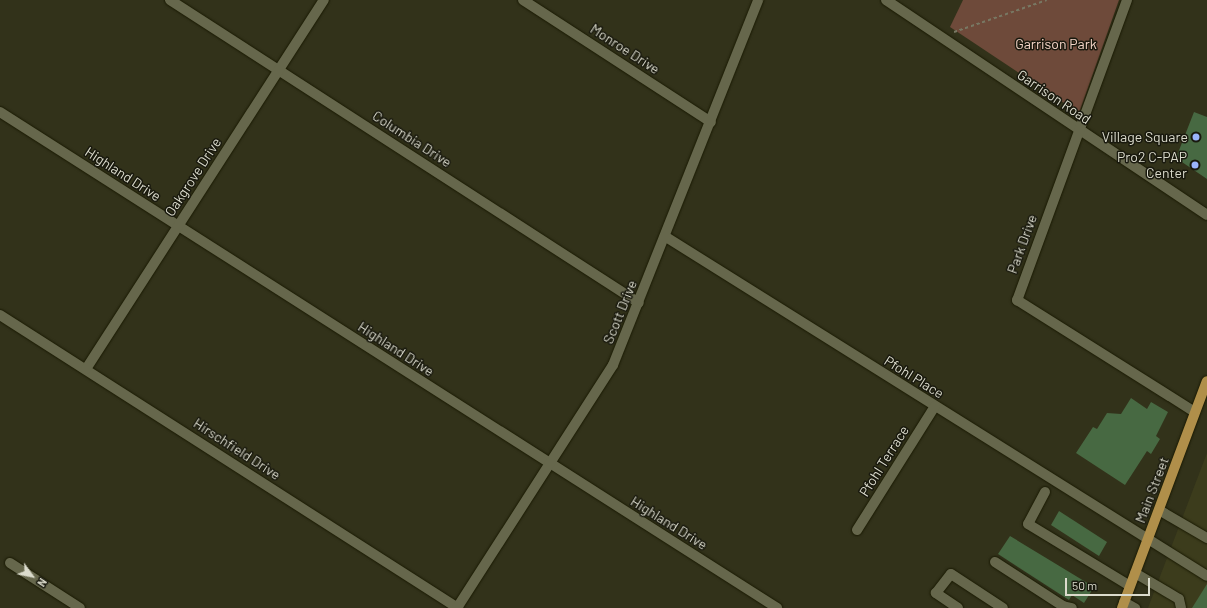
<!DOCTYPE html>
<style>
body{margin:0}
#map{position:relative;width:1207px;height:608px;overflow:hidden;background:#32321a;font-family:Barlow,sans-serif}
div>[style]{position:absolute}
.built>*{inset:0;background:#3c3c1c}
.green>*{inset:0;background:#6e4a3a}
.building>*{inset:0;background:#476942}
.path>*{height:2px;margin-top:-1px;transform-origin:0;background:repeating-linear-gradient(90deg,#787863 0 3px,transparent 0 6px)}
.roads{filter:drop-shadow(0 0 1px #1a1a03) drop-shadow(0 0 1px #1a1a03)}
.minor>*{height:10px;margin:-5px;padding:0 5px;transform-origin:5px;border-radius:5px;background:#66674c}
.major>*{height:10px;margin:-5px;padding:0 5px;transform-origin:5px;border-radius:5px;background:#b08f4a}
.dots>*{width:11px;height:11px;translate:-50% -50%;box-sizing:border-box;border:2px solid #19190e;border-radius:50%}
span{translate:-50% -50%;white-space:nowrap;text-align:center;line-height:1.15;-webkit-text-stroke:3px #19190e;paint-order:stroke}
.park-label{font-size:14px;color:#f5d5c7}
.street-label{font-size:14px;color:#dbdbcc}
.poi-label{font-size:14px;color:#dbdbcc}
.right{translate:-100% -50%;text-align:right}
.north{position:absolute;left:12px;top:556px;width:40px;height:40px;-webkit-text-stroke:3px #19190e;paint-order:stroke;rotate:123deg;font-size:11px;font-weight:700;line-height:16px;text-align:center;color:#dbdbcc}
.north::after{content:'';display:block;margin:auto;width:14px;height:18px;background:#dbdbcc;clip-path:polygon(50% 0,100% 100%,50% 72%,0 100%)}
.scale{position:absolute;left:1065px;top:578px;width:85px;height:18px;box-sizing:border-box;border:2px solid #dbdbcc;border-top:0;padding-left:5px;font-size:12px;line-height:14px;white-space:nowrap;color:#dbdbcc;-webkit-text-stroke:3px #19190e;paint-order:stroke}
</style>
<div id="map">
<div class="built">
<i style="clip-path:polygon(1207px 453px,1207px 608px,1148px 608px)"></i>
</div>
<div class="green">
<i style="clip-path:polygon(963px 0,1119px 0,1079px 113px,950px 27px)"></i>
</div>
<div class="building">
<i style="clip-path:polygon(1194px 112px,1207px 117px,1207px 179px,1176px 158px)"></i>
<i style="clip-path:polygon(1131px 398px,1147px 409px,1151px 402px,1168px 412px,1156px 436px,1160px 439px,1151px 454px,1147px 451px,1125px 485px,1076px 453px,1093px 427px,1097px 429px,1107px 413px,1121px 414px)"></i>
<i style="clip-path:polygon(1059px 511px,1107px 542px,1099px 556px,1051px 525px)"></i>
<i style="clip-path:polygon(1010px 536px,1094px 587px,1084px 603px,1072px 595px,1069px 600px,998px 554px)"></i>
<i style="clip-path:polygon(1207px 584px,1207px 608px,1192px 608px)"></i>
</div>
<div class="path">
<i style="left:954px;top:32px;width:98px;rotate:-19deg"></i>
</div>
<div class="roads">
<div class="minor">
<i style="left:170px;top:0;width:558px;rotate:32.86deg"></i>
<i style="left:523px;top:0;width:224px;rotate:33deg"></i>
<i style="left:886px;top:0;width:386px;rotate:33.8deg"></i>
<i style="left:1127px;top:0;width:320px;rotate:110.1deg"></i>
<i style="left:1017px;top:300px;width:210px;rotate:32.2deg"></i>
<i style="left:0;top:112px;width:922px;rotate:32.55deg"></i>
<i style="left:666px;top:237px;width:638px;rotate:32.07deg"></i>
<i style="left:0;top:315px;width:544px;rotate:32.61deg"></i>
<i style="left:86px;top:369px;width:439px;rotate:-57.2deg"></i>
<i style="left:1045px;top:492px;width:36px;rotate:118deg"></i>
<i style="left:1028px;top:524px;width:119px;rotate:31.3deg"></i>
<i style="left:1159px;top:510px;width:56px;rotate:30.3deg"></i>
<i style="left:857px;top:530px;width:146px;rotate:-57.8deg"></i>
<i style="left:995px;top:562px;width:81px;rotate:32.9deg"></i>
<i style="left:1063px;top:606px;width:9px;rotate:13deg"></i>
<i style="left:10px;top:563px;width:83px;rotate:32.7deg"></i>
<i style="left:1135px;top:573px;width:51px;rotate:30.6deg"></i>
<i style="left:1179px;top:599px;width:9px;rotate:77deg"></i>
<i style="left:1124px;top:602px;width:13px;rotate:29deg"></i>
<i style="left:457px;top:608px;width:289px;rotate:-57.3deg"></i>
<i style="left:613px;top:365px;width:393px;rotate:-68.3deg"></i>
<i style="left:958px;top:608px;width:27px;rotate:-146deg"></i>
<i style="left:936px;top:593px;width:24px;rotate:-52deg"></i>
<i style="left:951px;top:574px;width:62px;rotate:33.2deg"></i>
</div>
<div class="major">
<i style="left:1122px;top:608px;width:242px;rotate:-69.5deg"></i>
</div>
</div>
<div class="dots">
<i style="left:1196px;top:137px;background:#9ab5fd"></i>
<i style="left:1195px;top:165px;background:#9ab5fd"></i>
</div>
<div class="park-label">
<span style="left:1056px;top:44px">Garrison Park</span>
</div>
<div class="street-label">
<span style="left:625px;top:49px;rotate:33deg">Monroe Drive</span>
<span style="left:1054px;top:97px;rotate:34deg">Garrison Road</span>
<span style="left:412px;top:139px;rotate:33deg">Columbia Drive</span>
<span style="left:123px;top:174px;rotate:33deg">Highland Drive</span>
<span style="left:193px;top:177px;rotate:-57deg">Oakgrove Drive</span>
<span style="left:1022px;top:244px;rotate:-70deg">Park Drive</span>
<span style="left:620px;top:312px;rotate:-68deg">Scott Drive</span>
<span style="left:396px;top:349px;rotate:33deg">Highland Drive</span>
<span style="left:914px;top:377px;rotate:32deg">Pfohl Place</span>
<span style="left:237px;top:449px;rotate:33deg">Hirschfield Drive</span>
<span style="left:884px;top:461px;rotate:-58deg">Pfohl Terrace</span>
<span style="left:1152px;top:490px;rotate:-69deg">Main Street</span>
<span style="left:669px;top:523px;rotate:32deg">Highland Drive</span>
</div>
<div class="poi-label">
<span class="right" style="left:1188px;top:137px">Village Square</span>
<span class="right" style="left:1187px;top:165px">Pro2 C-PAP<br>Center</span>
</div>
<div class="north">N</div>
<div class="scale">50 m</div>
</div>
